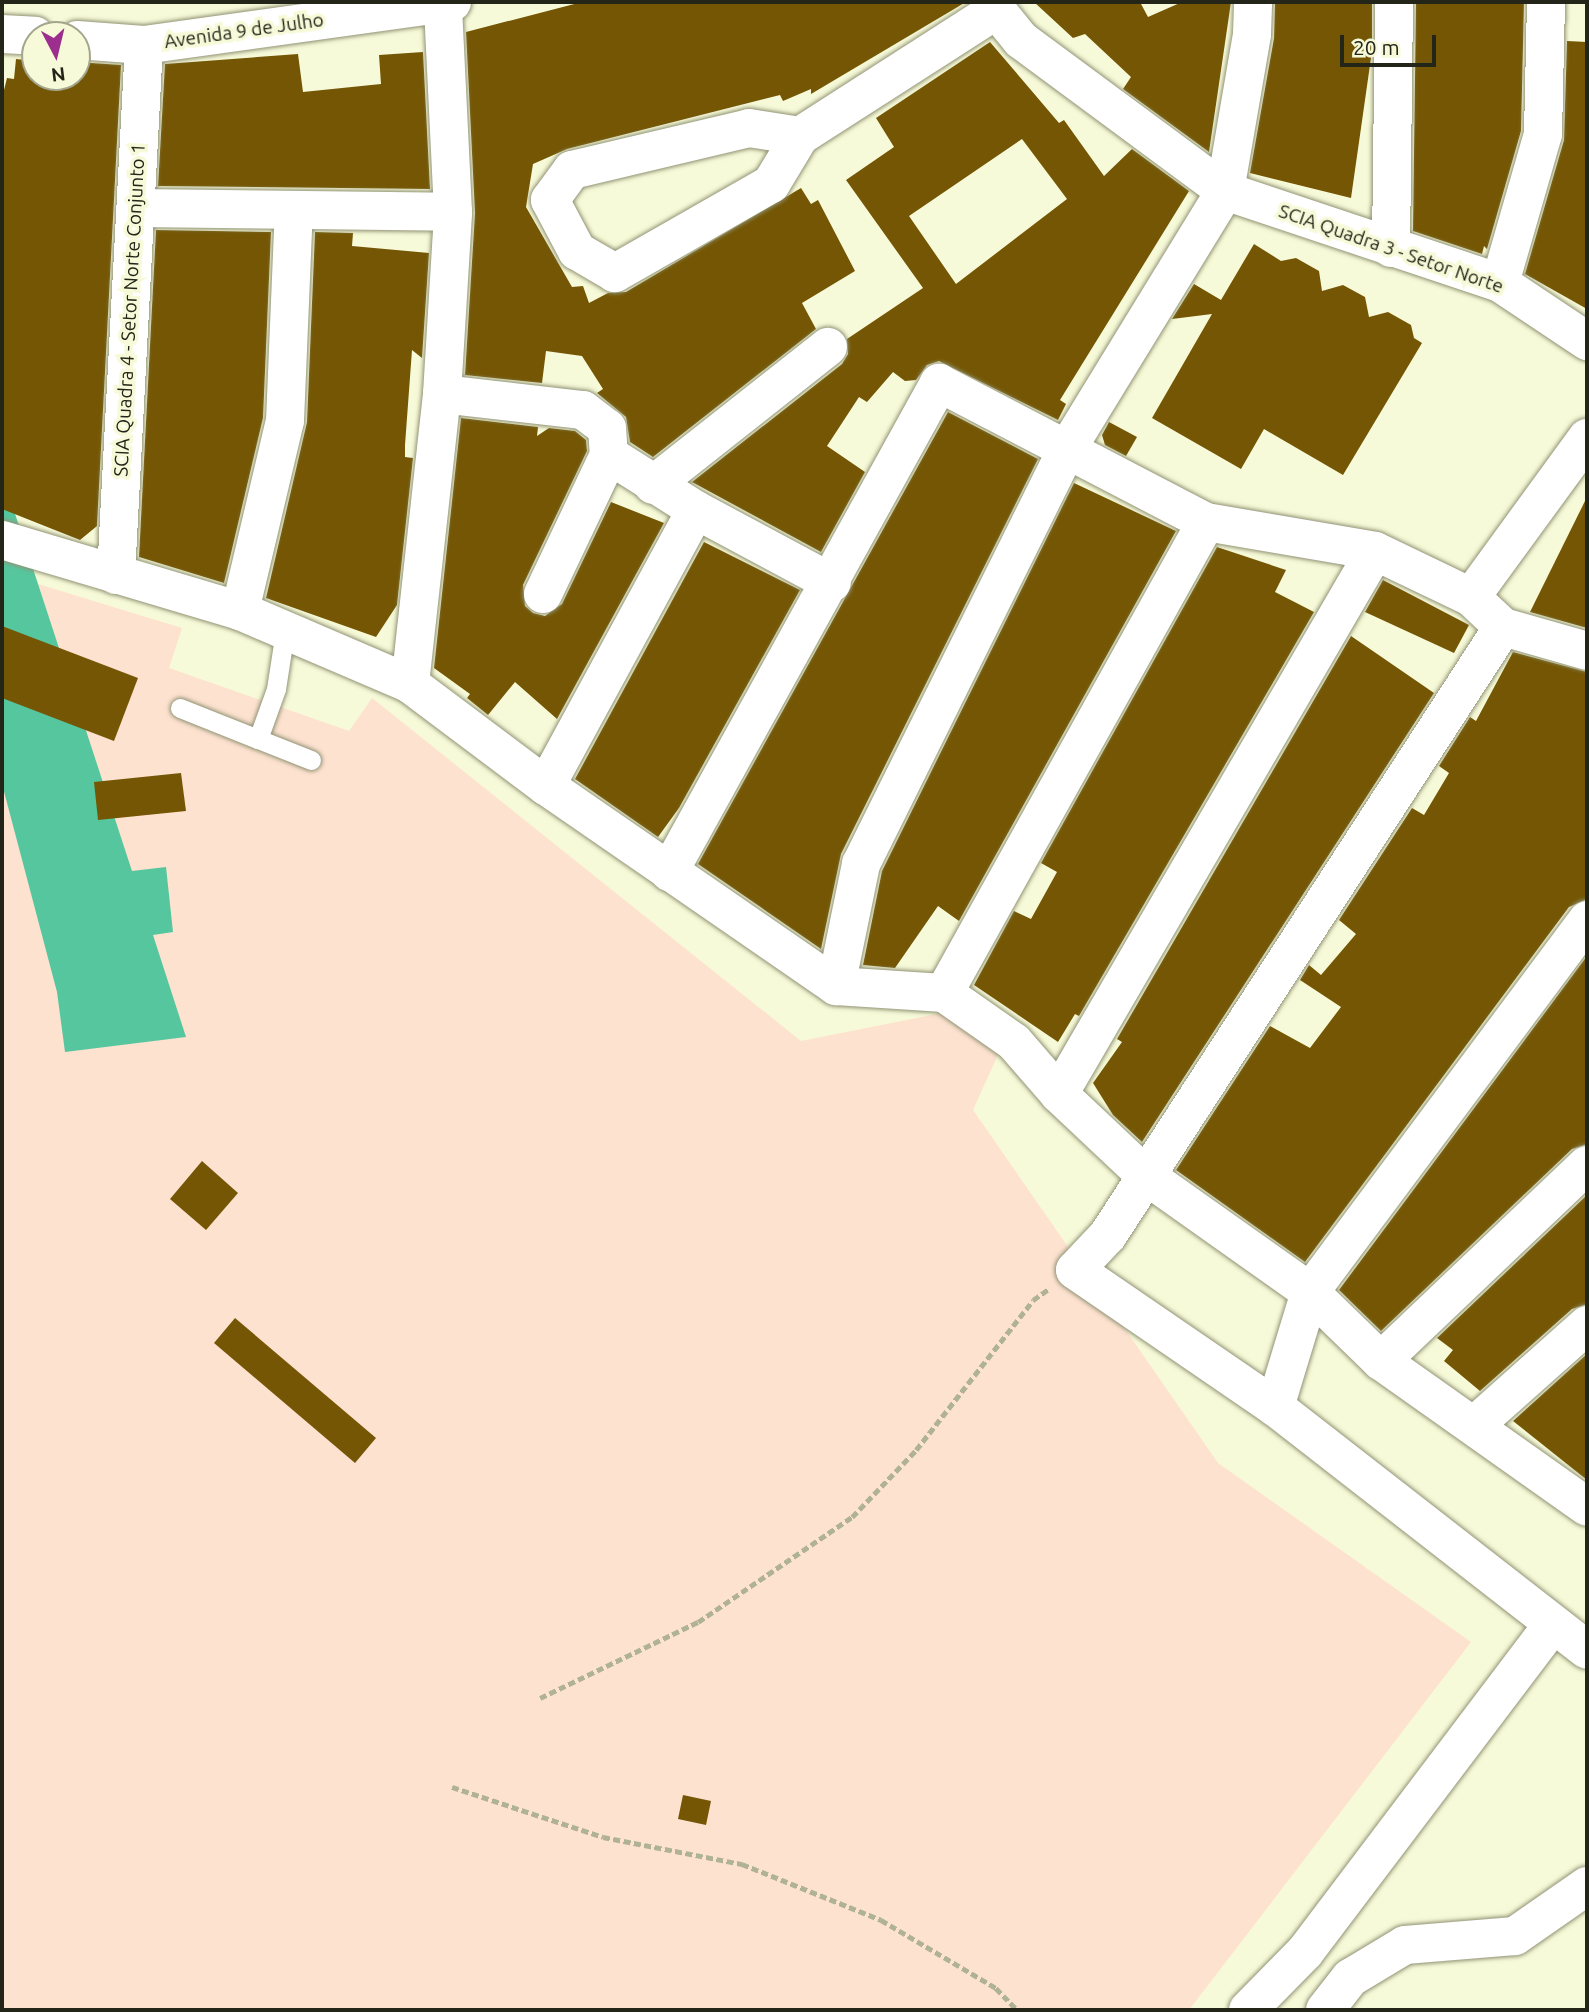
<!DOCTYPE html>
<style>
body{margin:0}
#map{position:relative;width:1589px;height:2012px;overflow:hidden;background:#f7fad8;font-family:Ubuntu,sans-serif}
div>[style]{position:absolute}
.green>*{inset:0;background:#fde2d0}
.water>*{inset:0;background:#56c69e}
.building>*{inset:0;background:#745604}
.path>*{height:4.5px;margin-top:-2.25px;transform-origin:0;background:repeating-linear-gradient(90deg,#b0b297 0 7px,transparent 0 10.5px)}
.roads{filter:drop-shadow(0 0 2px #919375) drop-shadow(0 0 2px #919375)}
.service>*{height:19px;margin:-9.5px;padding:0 9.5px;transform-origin:9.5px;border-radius:9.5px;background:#fff}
.minor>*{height:38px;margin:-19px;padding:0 19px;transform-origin:19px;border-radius:19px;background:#fff}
.tertiary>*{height:38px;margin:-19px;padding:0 19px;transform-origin:19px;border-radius:19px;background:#fff}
span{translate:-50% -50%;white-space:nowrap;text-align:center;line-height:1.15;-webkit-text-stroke:7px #f7fad8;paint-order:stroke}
.street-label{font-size:19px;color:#242519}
.frame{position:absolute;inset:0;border:4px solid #242519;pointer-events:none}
.north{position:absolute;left:21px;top:21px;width:70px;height:70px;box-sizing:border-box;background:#f7fad8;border:2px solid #a3a58c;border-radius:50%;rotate:173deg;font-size:19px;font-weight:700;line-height:28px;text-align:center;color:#242519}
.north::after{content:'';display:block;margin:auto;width:24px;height:32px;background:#9c2e8d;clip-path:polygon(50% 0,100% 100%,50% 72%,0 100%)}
.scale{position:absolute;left:1340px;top:35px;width:96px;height:32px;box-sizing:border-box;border:4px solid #242519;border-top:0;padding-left:9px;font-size:21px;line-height:24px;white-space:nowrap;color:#242519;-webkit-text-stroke:5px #f7fad8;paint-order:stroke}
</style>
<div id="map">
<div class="green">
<i style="clip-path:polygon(2px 573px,182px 628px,169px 668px,349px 731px,372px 698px,801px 1041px,952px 1011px,1002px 1046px,973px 1110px,1218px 1463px,1471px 1642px,1189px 2010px,2px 2010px)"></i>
</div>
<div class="water">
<i style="clip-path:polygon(2px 474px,132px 871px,166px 867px,173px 932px,153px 935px,186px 1037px,65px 1052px,57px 992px,2px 784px)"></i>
</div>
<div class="building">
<i style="clip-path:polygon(582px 2px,966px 2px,811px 94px,811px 89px,783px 101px,780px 95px,567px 149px,533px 164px,526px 207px,572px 287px,583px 286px,589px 303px,608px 293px,626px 292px,801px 188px,811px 204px,818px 200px,855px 271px,802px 303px,816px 329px,653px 457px,630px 442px,626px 417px,597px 393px,603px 389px,582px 356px,546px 351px,542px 383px,465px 375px,475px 213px,466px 32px)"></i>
<i style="clip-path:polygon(1034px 2px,1140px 2px,1148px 17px,1182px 2px,1231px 2px,1209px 152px,1123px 89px,1131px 77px,1085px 34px,1073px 38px)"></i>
<i style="clip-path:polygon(1275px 2px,1372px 2px,1372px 51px,1351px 198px,1250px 173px,1274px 38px)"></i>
<i style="clip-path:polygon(1416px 2px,1524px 2px,1521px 131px,1487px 249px,1484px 246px,1482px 254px,1413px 231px)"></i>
<i style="clip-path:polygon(1567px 41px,1587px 42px,1587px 309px,1525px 274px,1564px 140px)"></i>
<i style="clip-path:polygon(evenodd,990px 42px,1059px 123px,1064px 120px,1104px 176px,1132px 149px,1189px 191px,1060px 400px,1066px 404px,1058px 420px,939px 361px,927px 365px,916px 380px,905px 381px,893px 372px,867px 402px,859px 397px,827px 446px,865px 472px,821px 552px,692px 482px,842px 364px,848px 354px,847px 339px,923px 288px,846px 180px,894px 147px,876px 118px,990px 42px,1022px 139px,1067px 199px,956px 284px,909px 216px,1022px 139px)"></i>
<i style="clip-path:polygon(423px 52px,430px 189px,158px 186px,165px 64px,298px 54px,303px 92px,381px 84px,379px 55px)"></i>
<i style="clip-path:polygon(16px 59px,35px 61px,35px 77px,77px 77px,77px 62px,121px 65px,97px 526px,80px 540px,2px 509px,2px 98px,7px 78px,14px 79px)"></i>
<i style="clip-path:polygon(156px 230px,271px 232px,263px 418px,224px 583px,139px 557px)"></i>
<i style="clip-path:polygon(315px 232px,353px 233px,352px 246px,429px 253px,422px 358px,412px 350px,405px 445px,405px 457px,413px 458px,397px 605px,376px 637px,266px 598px,307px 422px)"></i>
<i style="clip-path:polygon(1254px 244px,1281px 261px,1296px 258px,1319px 271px,1322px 291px,1343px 285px,1365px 297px,1369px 317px,1388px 312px,1411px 325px,1414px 338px,1422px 343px,1343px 475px,1264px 429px,1241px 469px,1152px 418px,1212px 314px,1172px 319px,1194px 284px,1221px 300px)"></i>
<i style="clip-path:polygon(948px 412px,1038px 459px,841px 854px,821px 949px,698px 864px)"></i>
<i style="clip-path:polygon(461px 418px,538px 427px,537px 436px,549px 428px,575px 431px,586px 440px,587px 451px,523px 585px,525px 606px,533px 613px,545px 616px,562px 604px,611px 502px,664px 523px,557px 719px,515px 682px,488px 715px,467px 698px,470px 694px,434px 668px)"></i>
<i style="clip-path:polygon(1109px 422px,1137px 437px,1126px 456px,1105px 445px,1102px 435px)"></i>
<i style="clip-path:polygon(1074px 483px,1176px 531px,959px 921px,938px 906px,895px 968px,863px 965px,882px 871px)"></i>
<i style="clip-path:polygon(1587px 497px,1587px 628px,1530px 612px)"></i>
<i style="clip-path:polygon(704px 542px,800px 590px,679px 808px,658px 837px,575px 779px)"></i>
<i style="clip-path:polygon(1217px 547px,1286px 570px,1275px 592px,1314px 612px,1079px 1016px,1075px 1014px,1058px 1042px,974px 985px,1014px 911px,1031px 919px,1057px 872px,1041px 863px)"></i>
<i style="clip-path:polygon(1383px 580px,1469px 625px,1454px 653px,1365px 612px)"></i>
<i style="clip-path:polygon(2px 626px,138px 678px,114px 741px,2px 698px)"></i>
<i style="clip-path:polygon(1351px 636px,1434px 693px,1142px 1142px,1113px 1115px,1093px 1083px,1122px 1042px,1117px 1039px)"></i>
<i style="clip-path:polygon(1513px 652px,1587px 672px,1587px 899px,1569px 907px,1305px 1262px,1176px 1170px,1270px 1026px,1310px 1048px,1341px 1007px,1300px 980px,1309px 965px,1321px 975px,1356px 934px,1339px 920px,1412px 808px,1424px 815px,1449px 773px,1439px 766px,1470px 717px,1476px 721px)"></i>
<i style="clip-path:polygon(181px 773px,186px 811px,98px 820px,94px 782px)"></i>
<i style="clip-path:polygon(1587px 956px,1587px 1144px,1572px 1149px,1381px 1331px,1339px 1290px)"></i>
<i style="clip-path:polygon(202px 1161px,238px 1193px,206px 1230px,170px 1199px)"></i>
<i style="clip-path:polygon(1587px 1195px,1587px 1304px,1572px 1309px,1480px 1391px,1444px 1361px,1453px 1350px,1437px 1338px)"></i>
<i style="clip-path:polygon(235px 1318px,376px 1438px,355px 1463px,214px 1343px)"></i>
<i style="clip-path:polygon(1587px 1354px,1587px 1480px,1513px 1421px)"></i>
<i style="clip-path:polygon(683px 1795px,711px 1801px,706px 1825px,678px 1819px)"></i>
</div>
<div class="path">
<i style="left:540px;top:1698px;width:175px;rotate:-25.7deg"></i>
<i style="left:698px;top:1622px;width:186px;rotate:-34.3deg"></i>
<i style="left:852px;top:1517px;width:93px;rotate:-46.3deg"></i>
<i style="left:916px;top:1450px;width:190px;rotate:-52deg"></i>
<i style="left:1033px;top:1300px;width:19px;rotate:-35deg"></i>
<i style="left:452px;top:1787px;width:159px;rotate:18.3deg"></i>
<i style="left:603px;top:1837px;width:142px;rotate:11deg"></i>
<i style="left:742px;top:1864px;width:150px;rotate:21.9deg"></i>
<i style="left:881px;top:1920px;width:134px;rotate:30.6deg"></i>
<i style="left:996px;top:1988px;width:30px;rotate:46deg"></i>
</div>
<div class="roads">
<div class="service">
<i style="left:180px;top:708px;width:84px;rotate:21.7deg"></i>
<i style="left:258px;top:739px;width:53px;rotate:-70.2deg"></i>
<i style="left:276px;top:689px;width:59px;rotate:-81.2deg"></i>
<i style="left:258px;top:739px;width:57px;rotate:21.6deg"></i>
</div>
<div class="minor">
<i style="left:990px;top:2px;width:49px;rotate:50.8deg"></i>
<i style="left:1021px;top:40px;width:254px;rotate:36.5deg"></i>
<i style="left:1225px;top:191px;width:290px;rotate:18.5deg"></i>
<i style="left:1500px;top:283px;width:105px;rotate:33.7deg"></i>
<i style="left:800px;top:136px;width:56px;rotate:121.1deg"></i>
<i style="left:771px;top:184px;width:180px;rotate:150.3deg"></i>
<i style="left:615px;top:273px;width:44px;rotate:-149.9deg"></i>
<i style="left:577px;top:251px;width:58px;rotate:-117.9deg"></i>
<i style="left:550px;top:200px;width:37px;rotate:-54deg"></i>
<i style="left:572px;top:170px;width:182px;rotate:-13.3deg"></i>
<i style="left:749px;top:128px;width:52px;rotate:8.9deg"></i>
<i style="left:800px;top:136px;width:232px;rotate:-32.7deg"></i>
<i style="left:136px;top:208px;width:317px;rotate:0.7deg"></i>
<i style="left:1391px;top:248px;width:246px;rotate:-89.3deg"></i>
<i style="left:1500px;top:283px;width:155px;rotate:-73.9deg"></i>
<i style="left:1543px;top:134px;width:132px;rotate:-88.7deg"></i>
<i style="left:442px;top:394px;width:142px;rotate:6.5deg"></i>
<i style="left:583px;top:410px;width:30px;rotate:37deg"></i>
<i style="left:607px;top:428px;width:27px;rotate:86deg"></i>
<i style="left:609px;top:455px;width:154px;rotate:115.4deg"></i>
<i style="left:609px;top:455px;width:103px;rotate:32.3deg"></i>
<i style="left:696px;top:510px;width:154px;rotate:28.2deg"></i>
<i style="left:653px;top:485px;width:223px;rotate:-38.3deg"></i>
<i style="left:2px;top:540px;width:248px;rotate:16.6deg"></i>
<i style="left:240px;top:611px;width:185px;rotate:23.2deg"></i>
<i style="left:410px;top:684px;width:170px;rotate:36.9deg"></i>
<i style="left:546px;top:786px;width:352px;rotate:34.6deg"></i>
<i style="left:836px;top:986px;width:108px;rotate:3.7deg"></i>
<i style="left:944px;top:993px;width:85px;rotate:35deg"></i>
<i style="left:1014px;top:1042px;width:69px;rotate:49.1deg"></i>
<i style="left:1059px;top:1094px;width:118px;rotate:43.3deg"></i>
<i style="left:1145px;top:1175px;width:202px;rotate:35.3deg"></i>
<i style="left:1310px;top:1292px;width:99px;rotate:44.2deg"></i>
<i style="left:1381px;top:1361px;width:252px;rotate:35.3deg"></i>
<i style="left:116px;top:575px;width:531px;rotate:-86.98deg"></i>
<i style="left:1471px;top:597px;width:197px;rotate:-53.9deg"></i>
<i style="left:240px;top:611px;width:195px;rotate:-76.7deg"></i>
<i style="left:285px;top:421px;width:211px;rotate:-87.6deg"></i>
<i style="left:1503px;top:627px;width:725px;rotate:123.01deg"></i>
<i style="left:1108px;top:1235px;width:48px;rotate:133.3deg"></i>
<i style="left:1075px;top:1270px;width:242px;rotate:34.4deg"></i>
<i style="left:1275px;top:1407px;width:395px;rotate:37.9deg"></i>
<i style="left:410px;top:684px;width:292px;rotate:-83.7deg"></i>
<i style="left:442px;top:394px;width:182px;rotate:-86.5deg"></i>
<i style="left:453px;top:212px;width:208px;rotate:-92.8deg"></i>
<i style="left:546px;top:786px;width:314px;rotate:-61.5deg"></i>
<i style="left:669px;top:872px;width:559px;rotate:-61.09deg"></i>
<i style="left:939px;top:383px;width:301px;rotate:27.5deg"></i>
<i style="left:1206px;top:522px;width:171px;rotate:9.7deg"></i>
<i style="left:1375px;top:551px;width:106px;rotate:25.6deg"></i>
<i style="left:1471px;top:597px;width:44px;rotate:43.2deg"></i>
<i style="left:1503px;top:627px;width:87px;rotate:15.9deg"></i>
<i style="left:836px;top:986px;width:125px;rotate:-78.4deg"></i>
<i style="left:861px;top:864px;width:463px;rotate:-63.6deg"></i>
<i style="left:1067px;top:449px;width:303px;rotate:-58.5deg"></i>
<i style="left:1225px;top:191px;width:159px;rotate:-80.2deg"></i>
<i style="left:1252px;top:34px;width:32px;rotate:-88deg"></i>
<i style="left:944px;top:993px;width:539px;rotate:-60.91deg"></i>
<i style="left:1059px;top:1094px;width:628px;rotate:-59.8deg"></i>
<i style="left:1381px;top:1361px;width:284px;rotate:-43.6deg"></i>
<i style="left:1275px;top:1407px;width:120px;rotate:-73.1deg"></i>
<i style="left:1310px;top:1292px;width:464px;rotate:-53.3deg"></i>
<i style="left:1476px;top:1424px;width:149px;rotate:-41.7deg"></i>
<i style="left:1248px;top:2010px;width:81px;rotate:-45.5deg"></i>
<i style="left:1305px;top:1952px;width:411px;rotate:-52.9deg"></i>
<i style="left:1325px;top:2010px;width:41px;rotate:-52deg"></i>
<i style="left:1350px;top:1978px;width:64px;rotate:-31deg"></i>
<i style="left:1405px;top:1945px;width:110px;rotate:-4.7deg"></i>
<i style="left:1515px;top:1936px;width:88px;rotate:-34.8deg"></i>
</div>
<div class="tertiary">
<i style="left:2px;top:34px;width:33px;rotate:3deg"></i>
<i style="left:77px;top:40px;width:67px;rotate:4.3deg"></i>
<i style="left:144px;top:45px;width:311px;rotate:-7.9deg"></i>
</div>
</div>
<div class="street-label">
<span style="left:244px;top:31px;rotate:-8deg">Avenida 9 de Julho</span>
<span style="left:1391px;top:249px;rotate:19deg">SCIA Quadra 3 - Setor Norte</span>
<span style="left:130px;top:310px;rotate:-87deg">SCIA Quadra 4 - Setor Norte Conjunto 1</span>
</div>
<div class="frame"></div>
<div class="north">N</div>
<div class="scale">20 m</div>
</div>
